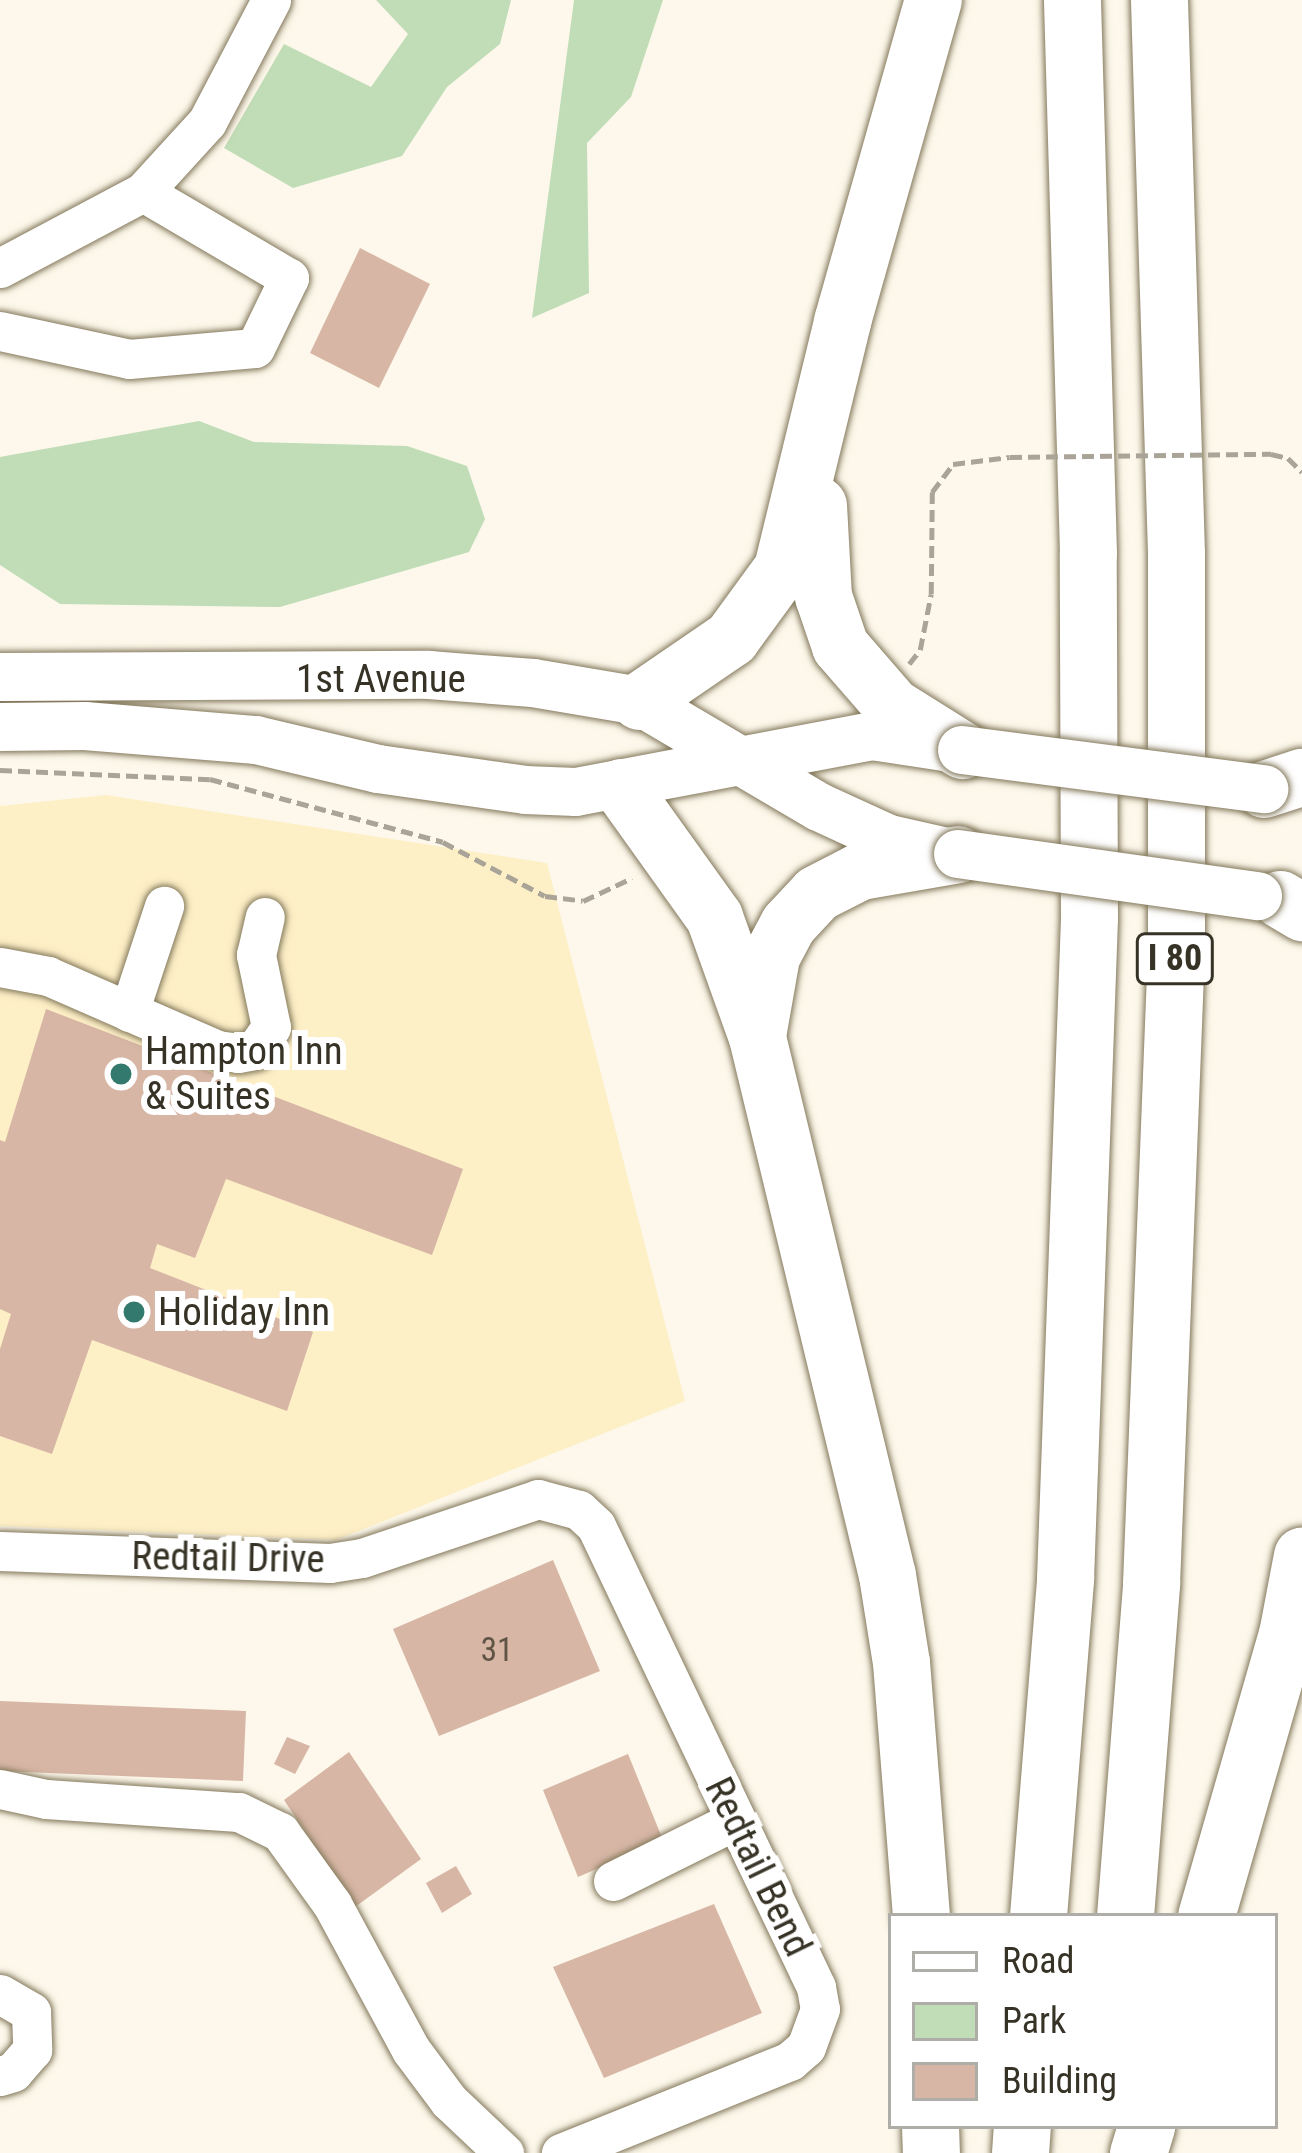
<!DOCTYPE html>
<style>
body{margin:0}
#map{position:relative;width:1302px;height:2153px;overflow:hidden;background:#fdf8eb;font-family:"Roboto Condensed",sans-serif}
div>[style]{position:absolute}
.built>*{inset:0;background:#fdefc6}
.green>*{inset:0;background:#c0ddb7}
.building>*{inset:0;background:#d7b6a5}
.path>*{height:4.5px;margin-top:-2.25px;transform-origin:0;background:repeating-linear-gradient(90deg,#a9a497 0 12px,transparent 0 18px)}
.roads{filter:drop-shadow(0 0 3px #84795c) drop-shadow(0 0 3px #84795c)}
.minor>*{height:39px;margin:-19.5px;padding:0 19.5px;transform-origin:19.5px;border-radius:19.5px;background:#fff}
.major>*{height:48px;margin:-24px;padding:0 24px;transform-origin:24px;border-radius:24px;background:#fff}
.highway>*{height:57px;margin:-28.5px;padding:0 28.5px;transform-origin:28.5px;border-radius:28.5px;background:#fff}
.path-bridge>*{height:4.5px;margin-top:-2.25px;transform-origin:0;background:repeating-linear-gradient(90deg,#a9a497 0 12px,transparent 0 18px)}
.bridges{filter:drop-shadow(0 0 3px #84795c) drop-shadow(0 0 3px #84795c)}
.major-bridge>*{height:48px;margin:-24px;padding:0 24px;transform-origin:24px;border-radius:24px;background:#fff}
.dots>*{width:33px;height:33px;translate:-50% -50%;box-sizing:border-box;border:6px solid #fff;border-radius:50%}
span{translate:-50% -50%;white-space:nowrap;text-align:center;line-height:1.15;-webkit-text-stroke:12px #fff;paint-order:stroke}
.number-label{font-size:33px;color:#5e5345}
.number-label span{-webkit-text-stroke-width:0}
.shield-label span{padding:3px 9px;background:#fff;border:3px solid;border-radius:9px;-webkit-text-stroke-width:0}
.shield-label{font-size:36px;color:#363225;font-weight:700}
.street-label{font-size:39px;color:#363225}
.poi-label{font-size:39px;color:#363225}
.left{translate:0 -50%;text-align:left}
.legend{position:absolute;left:888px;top:1913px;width:390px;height:216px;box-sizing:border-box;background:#fff;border:3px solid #afada8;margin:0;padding:15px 21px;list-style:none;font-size:36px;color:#363225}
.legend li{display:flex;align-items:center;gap:24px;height:60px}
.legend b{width:60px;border:3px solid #afada8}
</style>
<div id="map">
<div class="built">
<i style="clip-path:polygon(106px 795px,547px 863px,685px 1401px,336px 1540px,0 1526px,0 806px)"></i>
</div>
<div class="green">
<i style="clip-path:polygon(376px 0,511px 0,500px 44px,447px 87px,402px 156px,293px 188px,224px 148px,284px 44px,371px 87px,408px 34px)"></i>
<i style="clip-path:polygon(574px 0,663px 0,631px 97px,587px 143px,589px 293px,532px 318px)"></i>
<i style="clip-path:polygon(199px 421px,254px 442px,407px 446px,467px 466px,485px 519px,469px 552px,280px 607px,60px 604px,0 565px,0 457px)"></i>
</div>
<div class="building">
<i style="clip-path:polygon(360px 248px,430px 284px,379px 388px,310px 353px)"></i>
<i style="clip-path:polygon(46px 1009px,463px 1169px,432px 1255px,226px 1179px,195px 1258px,157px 1244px,150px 1268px,313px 1332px,287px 1411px,92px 1340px,52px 1454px,0 1436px,0 1349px,11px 1314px,0 1309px,0 1140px,5px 1142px)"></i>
<i style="clip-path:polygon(553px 1560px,600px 1671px,439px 1736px,393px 1629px)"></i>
<i style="clip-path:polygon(0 1701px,246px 1711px,243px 1781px,0 1771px)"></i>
<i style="clip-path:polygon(287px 1737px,310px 1746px,295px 1774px,274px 1764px)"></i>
<i style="clip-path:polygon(349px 1752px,421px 1859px,355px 1907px,284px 1800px)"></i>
<i style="clip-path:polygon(628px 1754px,663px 1840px,578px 1877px,543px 1790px)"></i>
<i style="clip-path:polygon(456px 1866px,472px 1894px,442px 1913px,426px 1883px)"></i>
<i style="clip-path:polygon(714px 1904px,762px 2013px,604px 2078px,553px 1967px)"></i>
</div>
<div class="path">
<i style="left:1271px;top:454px;width:17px;rotate:13deg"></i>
<i style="left:1288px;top:458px;width:20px;rotate:45deg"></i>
<i style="left:909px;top:664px;width:18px;rotate:-52deg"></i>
<i style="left:920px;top:650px;width:57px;rotate:-78.9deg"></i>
<i style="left:931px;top:594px;width:102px;rotate:-89.4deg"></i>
<i style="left:932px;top:492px;width:35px;rotate:-53deg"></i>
<i style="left:953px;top:464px;width:57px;rotate:-7deg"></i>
<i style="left:0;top:770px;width:210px;rotate:2.5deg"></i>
<i style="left:210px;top:779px;width:241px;rotate:15.1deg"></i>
<i style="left:443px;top:842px;width:115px;rotate:27.9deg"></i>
<i style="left:545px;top:896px;width:38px;rotate:7deg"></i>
<i style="left:583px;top:901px;width:54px;rotate:-25.1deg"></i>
</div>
<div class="roads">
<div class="minor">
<i style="left:0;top:268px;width:162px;rotate:-28deg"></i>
<i style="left:143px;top:192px;width:95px;rotate:-47.6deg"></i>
<i style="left:207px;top:122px;width:138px;rotate:-62.3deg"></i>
<i style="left:0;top:331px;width:132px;rotate:12.2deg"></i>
<i style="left:129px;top:359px;width:126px;rotate:-5deg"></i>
<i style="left:255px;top:348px;width:78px;rotate:-64.1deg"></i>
<i style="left:289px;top:278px;width:169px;rotate:-149.5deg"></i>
<i style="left:0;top:967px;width:49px;rotate:10.6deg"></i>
<i style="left:48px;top:976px;width:184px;rotate:23.6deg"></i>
<i style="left:217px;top:1050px;width:21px;rotate:8deg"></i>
<i style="left:238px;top:1053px;width:17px;rotate:-10deg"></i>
<i style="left:255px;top:1050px;width:28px;rotate:-55deg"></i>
<i style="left:271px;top:1027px;width:74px;rotate:-101.8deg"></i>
<i style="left:256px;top:955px;width:39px;rotate:-77deg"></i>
<i style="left:129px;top:1012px;width:112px;rotate:-71.7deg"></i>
<i style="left:0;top:1551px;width:330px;rotate:2.1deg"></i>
<i style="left:330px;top:1563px;width:32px;rotate:-9deg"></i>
<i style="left:362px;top:1558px;width:186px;rotate:-18.5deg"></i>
<i style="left:538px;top:1499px;width:42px;rotate:15deg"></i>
<i style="left:579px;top:1510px;width:23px;rotate:43deg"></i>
<i style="left:596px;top:1526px;width:511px;rotate:64.49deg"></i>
<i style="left:816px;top:1987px;width:22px;rotate:80deg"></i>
<i style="left:820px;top:2009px;width:40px;rotate:110.2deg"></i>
<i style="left:806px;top:2047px;width:21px;rotate:139deg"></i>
<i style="left:790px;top:2061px;width:247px;rotate:158.1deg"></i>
<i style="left:0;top:1789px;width:47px;rotate:12.3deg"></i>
<i style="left:46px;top:1799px;width:193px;rotate:3.9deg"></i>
<i style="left:239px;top:1812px;width:46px;rotate:26deg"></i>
<i style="left:280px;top:1832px;width:89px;rotate:54.2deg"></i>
<i style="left:332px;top:1904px;width:166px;rotate:61.6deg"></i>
<i style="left:411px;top:2050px;width:64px;rotate:53.3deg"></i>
<i style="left:449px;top:2101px;width:76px;rotate:43.4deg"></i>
<i style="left:613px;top:1881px;width:137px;rotate:-26.4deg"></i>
<i style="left:0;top:1994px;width:36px;rotate:30deg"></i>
<i style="left:31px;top:2012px;width:38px;rotate:88deg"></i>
<i style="left:32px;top:2050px;width:29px;rotate:131deg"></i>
<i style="left:13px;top:2072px;width:14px;rotate:163deg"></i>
</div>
<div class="major">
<i style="left:0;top:677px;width:429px;rotate:-0.3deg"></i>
<i style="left:429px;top:675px;width:104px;rotate:4.4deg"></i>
<i style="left:533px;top:683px;width:108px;rotate:9.6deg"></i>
<i style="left:639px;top:701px;width:209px;rotate:30.5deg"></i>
<i style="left:819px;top:807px;width:77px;rotate:24.6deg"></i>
<i style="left:889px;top:839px;width:59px;rotate:12.6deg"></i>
<i style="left:0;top:727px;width:85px;rotate:-0.7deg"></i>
<i style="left:85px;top:726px;width:172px;rotate:4.7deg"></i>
<i style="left:256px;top:740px;width:125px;rotate:13.4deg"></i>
<i style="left:378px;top:769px;width:148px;rotate:8.1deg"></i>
<i style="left:525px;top:790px;width:51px;rotate:2.2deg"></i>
<i style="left:576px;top:792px;width:301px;rotate:-10.7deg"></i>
<i style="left:872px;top:736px;width:80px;rotate:8.6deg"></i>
</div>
<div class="highway">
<i style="left:818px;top:505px;width:91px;rotate:86.9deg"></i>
<i style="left:823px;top:596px;width:53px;rotate:71.2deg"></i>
<i style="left:840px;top:646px;width:79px;rotate:49.1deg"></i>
<i style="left:892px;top:706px;width:83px;rotate:32.2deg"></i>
<i style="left:639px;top:701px;width:112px;rotate:-34.4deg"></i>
<i style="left:731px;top:638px;width:87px;rotate:-53.9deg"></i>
<i style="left:782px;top:568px;width:254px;rotate:-76.3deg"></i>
<i style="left:842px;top:321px;width:334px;rotate:-74.2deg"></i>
<i style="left:621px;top:787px;width:160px;rotate:54.4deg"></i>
<i style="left:714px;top:917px;width:127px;rotate:70.3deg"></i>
<i style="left:757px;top:1037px;width:553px;rotate:76.42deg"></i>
<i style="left:887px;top:1575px;width:88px;rotate:80.9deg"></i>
<i style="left:901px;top:1662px;width:255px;rotate:85.5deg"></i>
<i style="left:1264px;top:789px;width:40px;rotate:-18deg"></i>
<i style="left:1280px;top:899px;width:26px;rotate:31deg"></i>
<i style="left:758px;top:1030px;width:75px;rotate:-80deg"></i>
<i style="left:771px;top:956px;width:36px;rotate:-62deg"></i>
<i style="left:788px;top:924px;width:42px;rotate:-46.9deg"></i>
<i style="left:817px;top:893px;width:48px;rotate:-27.1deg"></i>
<i style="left:860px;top:871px;width:99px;rotate:-9.8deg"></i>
<i style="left:1038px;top:1916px;width:338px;rotate:-85.4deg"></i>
<i style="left:1065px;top:1579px;width:661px;rotate:-87.92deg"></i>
<i style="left:1089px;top:918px;width:365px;rotate:-90.2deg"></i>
<i style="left:1088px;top:553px;width:553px;rotate:-91.66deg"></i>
<i style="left:1125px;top:1916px;width:333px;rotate:-85.5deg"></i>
<i style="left:1151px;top:1584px;width:637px;rotate:-87.75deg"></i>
<i style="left:1176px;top:947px;width:394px;rotate:-90deg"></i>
<i style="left:1176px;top:553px;width:553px;rotate:-91.76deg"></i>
<i style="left:1206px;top:1916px;width:293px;rotate:-74deg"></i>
<i style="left:1287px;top:1634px;width:80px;rotate:-79.2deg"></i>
<i style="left:930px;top:2126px;width:27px;rotate:88deg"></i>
<i style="left:1020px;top:2153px;width:27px;rotate:-86deg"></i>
<i style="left:1138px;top:2153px;width:28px;rotate:-73deg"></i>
</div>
</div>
<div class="path-bridge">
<i style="left:1010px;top:457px;width:261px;rotate:-0.7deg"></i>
</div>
<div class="bridges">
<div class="major-bridge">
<i style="left:962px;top:750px;width:305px;rotate:7.4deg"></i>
<i style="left:958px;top:854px;width:303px;rotate:8deg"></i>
</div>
</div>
<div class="dots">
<i style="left:121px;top:1074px;background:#34796d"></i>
<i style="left:134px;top:1312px;background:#34796d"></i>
</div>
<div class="number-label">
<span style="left:497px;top:1650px">31</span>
</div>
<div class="shield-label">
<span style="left:1175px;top:959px">I 80</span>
</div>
<div class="street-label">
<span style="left:381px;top:679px">1st Avenue</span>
<span style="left:228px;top:1558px;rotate:1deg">Redtail Drive</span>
<span style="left:758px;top:1867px;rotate:64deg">Redtail Bend</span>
</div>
<div class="poi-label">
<span class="left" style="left:145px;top:1074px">Hampton Inn<br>&amp; Suites</span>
<span class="left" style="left:158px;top:1312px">Holiday Inn</span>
</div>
<ul class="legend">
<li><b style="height:15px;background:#fff"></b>Road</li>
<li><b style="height:33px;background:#c0ddb7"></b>Park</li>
<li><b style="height:33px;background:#d7b6a5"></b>Building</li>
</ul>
</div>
